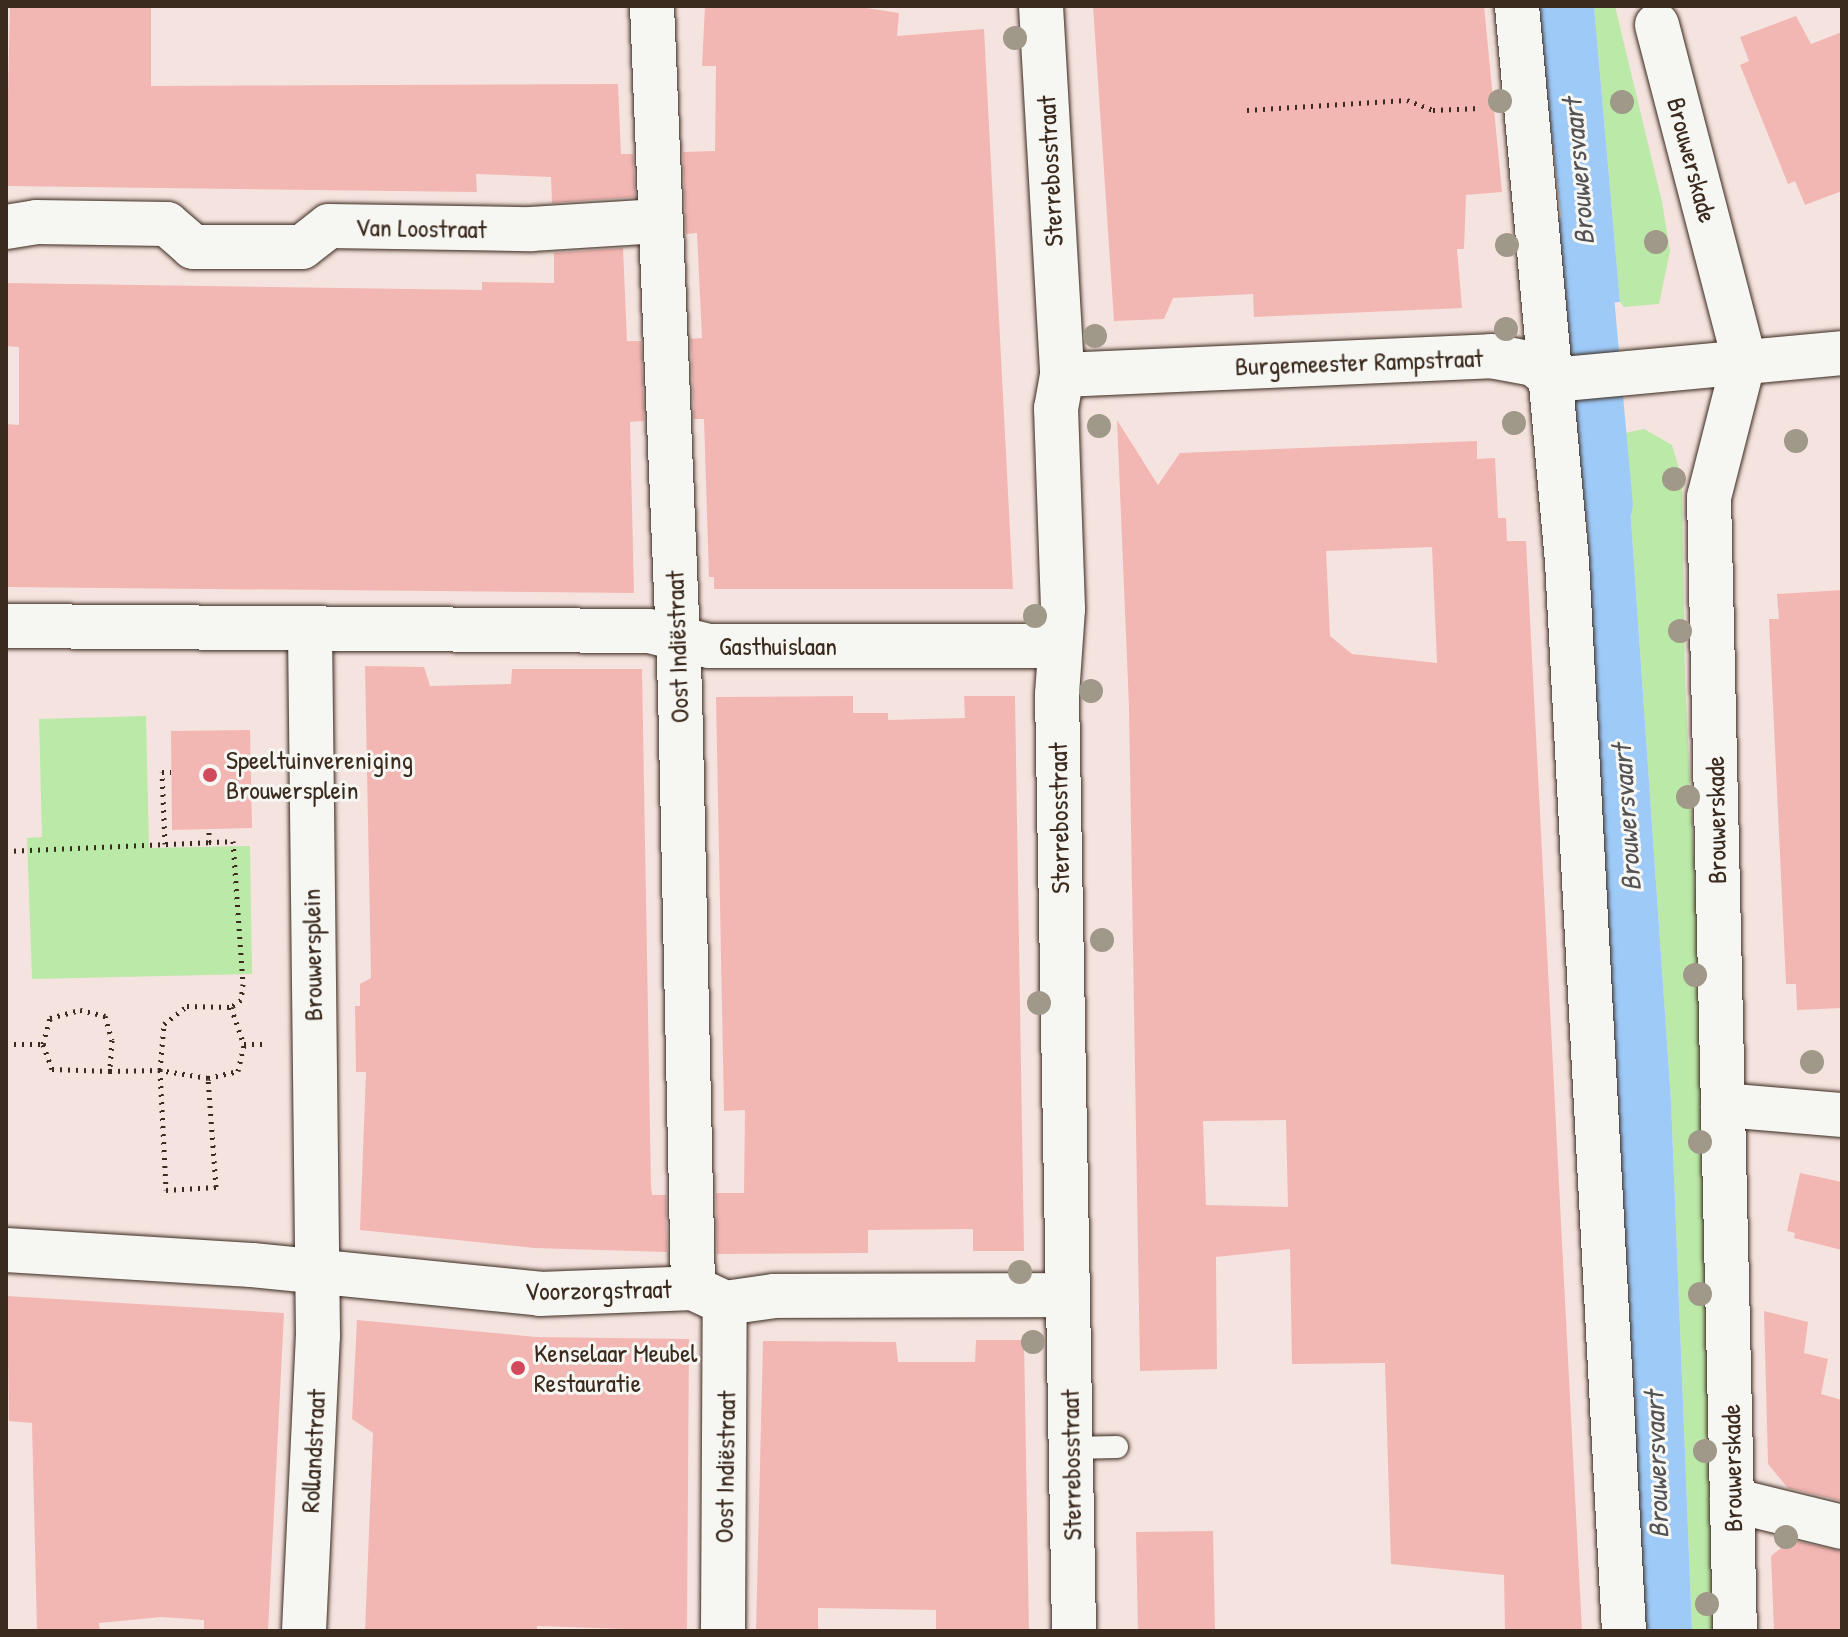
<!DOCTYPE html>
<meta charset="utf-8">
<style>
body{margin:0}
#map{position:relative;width:1848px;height:1637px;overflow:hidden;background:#f5e3df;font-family:"Patrick Hand",sans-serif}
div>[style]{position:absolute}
.green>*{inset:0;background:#bbe9a8}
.water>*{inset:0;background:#9ecaf8}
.canal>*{height:52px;margin:-26px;padding:0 26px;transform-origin:26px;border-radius:26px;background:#9ecaf8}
.building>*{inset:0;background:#f3b7b3}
.path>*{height:5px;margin-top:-2.5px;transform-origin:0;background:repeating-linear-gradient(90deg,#3b2a1e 0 2px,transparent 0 8px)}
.roads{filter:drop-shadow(0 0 2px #3b2a1e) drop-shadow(0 0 2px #3b2a1e)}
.lane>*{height:22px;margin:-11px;padding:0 11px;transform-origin:11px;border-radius:11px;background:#f6f6f2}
.street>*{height:44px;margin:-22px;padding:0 22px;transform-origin:22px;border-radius:22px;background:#f6f6f2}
.trees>*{width:24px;height:24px;margin:-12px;border-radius:50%;background:#a09888}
.dots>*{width:22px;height:22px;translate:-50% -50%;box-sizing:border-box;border:4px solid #f6f6f2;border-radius:50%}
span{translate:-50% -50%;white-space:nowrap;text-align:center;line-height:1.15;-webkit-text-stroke:6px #f6f6f2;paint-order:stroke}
.street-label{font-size:26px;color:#3b2a1e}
.poi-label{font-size:26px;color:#3b2a1e}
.left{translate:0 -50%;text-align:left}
.water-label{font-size:28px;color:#545254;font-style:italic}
.frame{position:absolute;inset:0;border:8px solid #3b2a1e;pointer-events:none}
</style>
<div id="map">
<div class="green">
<i style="clip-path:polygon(1594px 6px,1615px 6px,1662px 202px,1670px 251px,1659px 304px,1624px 307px,1620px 302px)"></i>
<i style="clip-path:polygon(1644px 429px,1672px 445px,1682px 479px,1685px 681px,1705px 1081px,1718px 1631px,1692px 1631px,1671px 1101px,1625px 433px)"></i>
<i style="clip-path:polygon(146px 716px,149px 848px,250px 846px,252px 974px,32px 979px,27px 838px,42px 837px,39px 719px)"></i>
</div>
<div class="water">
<i style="clip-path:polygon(1536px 6px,1594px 6px,1620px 302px,1572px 305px)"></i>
<i style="clip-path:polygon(1625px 433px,1671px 1101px,1692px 1631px,1640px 1631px,1583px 438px)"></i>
</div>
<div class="canal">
<i style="left:1582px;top:232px;width:274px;rotate:84.8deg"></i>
</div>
<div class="building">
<i style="clip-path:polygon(10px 6px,151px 6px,151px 86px,618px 84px,621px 154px,633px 154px,635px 197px,552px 203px,551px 177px,476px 174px,477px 192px,6px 186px)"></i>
<i style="clip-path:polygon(705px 6px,854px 6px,899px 13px,897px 36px,984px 29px,1013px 589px,714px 589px,714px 577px,709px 577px,704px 419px,694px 419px,691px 339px,702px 338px,697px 233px,686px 234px,683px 152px,715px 151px,716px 66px,702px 66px)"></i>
<i style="clip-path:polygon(1093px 6px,1484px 6px,1502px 192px,1466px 195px,1464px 249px,1457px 249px,1462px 308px,1254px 317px,1253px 294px,1173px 298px,1164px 319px,1114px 321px)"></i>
<i style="clip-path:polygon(1796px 16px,1811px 44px,1842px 32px,1842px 191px,1805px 205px,1795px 181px,1788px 184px,1740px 65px,1749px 61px,1740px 37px)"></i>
<i style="clip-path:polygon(623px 248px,627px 341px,641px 341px,644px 421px,630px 422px,634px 593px,6px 587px,6px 424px,19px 425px,19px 347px,6px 346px,6px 283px,482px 290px,482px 282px,554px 283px,554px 253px)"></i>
<i style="clip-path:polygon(evenodd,1117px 420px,1158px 485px,1180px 453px,1477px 441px,1477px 459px,1495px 458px,1498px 518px,1506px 518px,1507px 541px,1526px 541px,1582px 1631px,1505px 1631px,1504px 1575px,1391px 1564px,1385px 1363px,1292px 1364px,1290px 1249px,1216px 1257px,1217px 1369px,1140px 1371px,1129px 707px,1117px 420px,1432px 547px,1437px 663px,1352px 654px,1330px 636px,1326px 551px,1432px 547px,1117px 420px,1286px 1120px,1288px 1207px,1206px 1205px,1203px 1121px,1286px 1120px)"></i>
<i style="clip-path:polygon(1842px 590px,1842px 1008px,1797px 1010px,1796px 984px,1786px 984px,1769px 619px,1779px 619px,1777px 594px)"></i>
<i style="clip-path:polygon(365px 666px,424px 667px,430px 686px,511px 684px,512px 669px,642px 669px,651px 1186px,652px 1195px,666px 1195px,667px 1252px,534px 1248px,360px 1230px,366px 1072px,356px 1072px,355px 1006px,360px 1006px,360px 984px,371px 978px)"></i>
<i style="clip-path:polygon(853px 696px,853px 713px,888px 713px,888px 720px,965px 718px,964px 696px,1015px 696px,1024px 1251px,973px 1251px,973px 1229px,868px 1230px,868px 1253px,717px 1254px,716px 1193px,744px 1193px,745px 1110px,724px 1111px,716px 697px)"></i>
<i style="clip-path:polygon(250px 730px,252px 828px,172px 830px,171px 731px)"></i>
<i style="clip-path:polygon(1800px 1173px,1842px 1182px,1842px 1250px,1794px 1238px,1795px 1233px,1787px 1231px)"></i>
<i style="clip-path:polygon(7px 1296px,284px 1313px,268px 1631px,204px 1631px,204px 1620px,162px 1617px,99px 1623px,100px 1631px,37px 1631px,32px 1423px,9px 1421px)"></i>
<i style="clip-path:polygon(1764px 1311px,1808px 1322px,1804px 1353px,1828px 1359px,1821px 1394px,1842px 1400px,1842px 1501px,1788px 1488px,1768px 1464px)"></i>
<i style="clip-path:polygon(357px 1320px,536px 1337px,689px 1339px,687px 1631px,537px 1626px,537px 1631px,365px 1631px,373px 1433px,352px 1419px)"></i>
<i style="clip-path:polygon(976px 1340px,1024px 1340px,1029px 1631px,936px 1631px,936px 1610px,818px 1608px,818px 1631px,756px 1631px,763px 1341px,896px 1342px,898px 1362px,975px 1362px)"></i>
<i style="clip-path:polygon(1213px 1531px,1215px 1631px,1138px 1631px,1136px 1532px)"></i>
<i style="clip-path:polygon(1791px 1540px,1842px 1551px,1842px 1631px,1774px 1631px,1771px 1556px)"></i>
</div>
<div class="path">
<i style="left:1247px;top:110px;width:160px;rotate:-3.6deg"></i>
<i style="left:1407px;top:100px;width:28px;rotate:21deg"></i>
<i style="left:1433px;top:110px;width:47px;rotate:-2.4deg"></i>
<i style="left:209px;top:842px;width:24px;rotate:-2deg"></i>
<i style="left:233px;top:841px;width:143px;rotate:86deg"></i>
<i style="left:243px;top:984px;width:16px;rotate:97deg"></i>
<i style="left:241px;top:1000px;width:12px;rotate:145deg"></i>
<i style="left:165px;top:844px;width:72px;rotate:-92.4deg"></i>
<i style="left:162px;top:772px;width:9px"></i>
<i style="left:6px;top:851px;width:203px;rotate:-2.5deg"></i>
<i style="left:209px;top:842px;width:13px;rotate:-90deg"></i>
<i style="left:80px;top:1010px;width:26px;rotate:13deg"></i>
<i style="left:105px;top:1016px;width:25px;rotate:74deg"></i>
<i style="left:112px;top:1040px;width:31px;rotate:94deg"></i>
<i style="left:110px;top:1071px;width:58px;rotate:-178deg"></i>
<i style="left:52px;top:1069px;width:27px;rotate:-110deg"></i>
<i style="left:43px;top:1044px;width:27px;rotate:-75deg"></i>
<i style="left:50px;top:1018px;width:31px;rotate:-15deg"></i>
<i style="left:6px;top:1044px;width:37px"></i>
<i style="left:110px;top:1071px;width:50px;rotate:-1.1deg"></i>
<i style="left:160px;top:1070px;width:120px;rotate:87.1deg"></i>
<i style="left:166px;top:1190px;width:50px;rotate:-3.4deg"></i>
<i style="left:216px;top:1187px;width:109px;rotate:-94.2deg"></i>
<i style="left:208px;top:1078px;width:31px;rotate:-13deg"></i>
<i style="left:238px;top:1071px;width:28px;rotate:-77deg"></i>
<i style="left:244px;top:1044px;width:23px"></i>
<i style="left:208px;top:1078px;width:49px;rotate:-170.5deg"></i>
<i style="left:160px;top:1070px;width:46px;rotate:-85deg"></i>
<i style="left:164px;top:1024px;width:29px;rotate:-38deg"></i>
<i style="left:187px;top:1006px;width:44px;rotate:1.3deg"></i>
<i style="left:231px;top:1007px;width:39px;rotate:71deg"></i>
</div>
<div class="roads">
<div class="lane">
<i style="left:1071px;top:1448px;width:46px;rotate:-1.2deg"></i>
</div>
<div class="street">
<i style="left:652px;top:6px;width:686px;rotate:87.66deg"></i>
<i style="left:680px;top:691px;width:597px;rotate:88.75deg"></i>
<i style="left:1041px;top:6px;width:370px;rotate:86.7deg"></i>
<i style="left:1062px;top:375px;width:34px;rotate:100deg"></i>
<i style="left:1056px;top:408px;width:201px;rotate:88deg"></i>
<i style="left:1063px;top:609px;width:85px;rotate:94deg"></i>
<i style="left:1057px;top:694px;width:937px;rotate:88.96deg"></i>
<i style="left:1517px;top:6px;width:558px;rotate:84.86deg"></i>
<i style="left:1567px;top:562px;width:1071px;rotate:86.95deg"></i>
<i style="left:1657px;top:25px;width:346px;rotate:75.4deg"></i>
<i style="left:1744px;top:360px;width:141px;rotate:104.3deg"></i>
<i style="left:1709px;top:497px;width:1134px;rotate:88.69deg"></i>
<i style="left:6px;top:227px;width:30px;rotate:-9deg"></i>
<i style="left:36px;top:222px;width:131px;rotate:0.9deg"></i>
<i style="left:167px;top:224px;width:35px;rotate:41deg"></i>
<i style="left:193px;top:247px;width:109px"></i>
<i style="left:302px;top:247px;width:34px;rotate:-38deg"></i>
<i style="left:329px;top:226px;width:202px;rotate:0.9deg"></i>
<i style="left:531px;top:229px;width:128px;rotate:-3.6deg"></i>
<i style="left:1062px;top:375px;width:429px;rotate:-2.5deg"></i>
<i style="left:1491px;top:356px;width:44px;rotate:10.5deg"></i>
<i style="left:1534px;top:364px;width:25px;rotate:40deg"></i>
<i style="left:1553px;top:380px;width:290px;rotate:-5.3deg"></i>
<i style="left:6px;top:626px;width:643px;rotate:0.45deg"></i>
<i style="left:649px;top:631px;width:62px;rotate:14deg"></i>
<i style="left:709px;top:646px;width:348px"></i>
<i style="left:1723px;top:1105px;width:119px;rotate:4.8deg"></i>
<i style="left:6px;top:1250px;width:246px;rotate:3.5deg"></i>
<i style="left:252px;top:1265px;width:289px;rotate:5.7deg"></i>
<i style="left:540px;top:1294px;width:153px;rotate:-2.2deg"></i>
<i style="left:693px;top:1288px;width:35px;rotate:25deg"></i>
<i style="left:725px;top:1303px;width:49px;rotate:-8.1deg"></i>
<i style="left:774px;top:1296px;width:294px;rotate:-0.2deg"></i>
<i style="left:1732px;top:1500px;width:113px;rotate:13.8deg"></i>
<i style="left:304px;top:1631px;width:295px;rotate:-87.3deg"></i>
<i style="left:318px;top:1336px;width:706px;rotate:-90.65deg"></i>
<i style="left:723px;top:1631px;width:328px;rotate:-89.7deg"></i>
</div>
</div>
<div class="trees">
<i style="left:1015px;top:38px"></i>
<i style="left:1500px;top:101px"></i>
<i style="left:1622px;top:102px"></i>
<i style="left:1656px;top:242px"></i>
<i style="left:1507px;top:245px"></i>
<i style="left:1506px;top:329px"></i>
<i style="left:1095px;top:336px"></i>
<i style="left:1514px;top:423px"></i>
<i style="left:1099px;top:426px"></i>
<i style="left:1796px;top:441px"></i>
<i style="left:1674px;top:479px"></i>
<i style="left:1035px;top:616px"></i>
<i style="left:1680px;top:631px"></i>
<i style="left:1091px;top:691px"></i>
<i style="left:1688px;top:797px"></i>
<i style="left:1102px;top:940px"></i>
<i style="left:1695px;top:975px"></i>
<i style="left:1039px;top:1003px"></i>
<i style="left:1812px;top:1062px"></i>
<i style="left:1700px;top:1142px"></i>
<i style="left:1020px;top:1272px"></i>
<i style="left:1700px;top:1294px"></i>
<i style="left:1033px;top:1342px"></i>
<i style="left:1705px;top:1451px"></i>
<i style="left:1786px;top:1537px"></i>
<i style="left:1707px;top:1604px"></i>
</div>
<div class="dots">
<i style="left:210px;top:775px;background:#d1495b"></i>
<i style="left:518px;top:1368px;background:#d1495b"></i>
</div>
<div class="street-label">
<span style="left:1692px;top:160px;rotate:75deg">Brouwerskade</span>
<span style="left:1050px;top:171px;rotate:-93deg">Sterrebosstraat</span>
<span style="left:421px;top:228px;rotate:1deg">Van Loostraat</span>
<span style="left:1359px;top:362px;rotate:-2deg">Burgemeester Rampstraat</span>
<span style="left:778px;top:646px">Gasthuislaan</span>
<span style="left:677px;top:647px;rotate:-92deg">Oost Indiëstraat</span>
<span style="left:1059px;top:818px;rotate:-91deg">Sterrebosstraat</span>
<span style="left:1716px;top:820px;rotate:-91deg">Brouwerskade</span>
<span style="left:312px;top:955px;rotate:-91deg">Brouwersplein</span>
<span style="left:598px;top:1290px;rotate:-1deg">Voorzorgstraat</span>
<span style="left:313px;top:1451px;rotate:-87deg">Rollandstraat</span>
<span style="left:1071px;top:1465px;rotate:-91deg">Sterrebosstraat</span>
<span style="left:725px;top:1467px;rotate:-89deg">Oost Indiëstraat</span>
<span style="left:1732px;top:1468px;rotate:-91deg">Brouwerskade</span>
</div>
<div class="poi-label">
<span class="left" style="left:226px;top:775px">Speeltuinvereniging<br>Brouwersplein</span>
<span class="left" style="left:534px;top:1368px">Kenselaar Meubel<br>Restauratie</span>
</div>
<div class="water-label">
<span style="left:1578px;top:172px;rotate:-95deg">Brouwersvaart</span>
<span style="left:1626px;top:818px;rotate:-94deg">Brouwersvaart</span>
<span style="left:1656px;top:1465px;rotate:-92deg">Brouwersvaart</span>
</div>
<div class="frame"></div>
</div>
